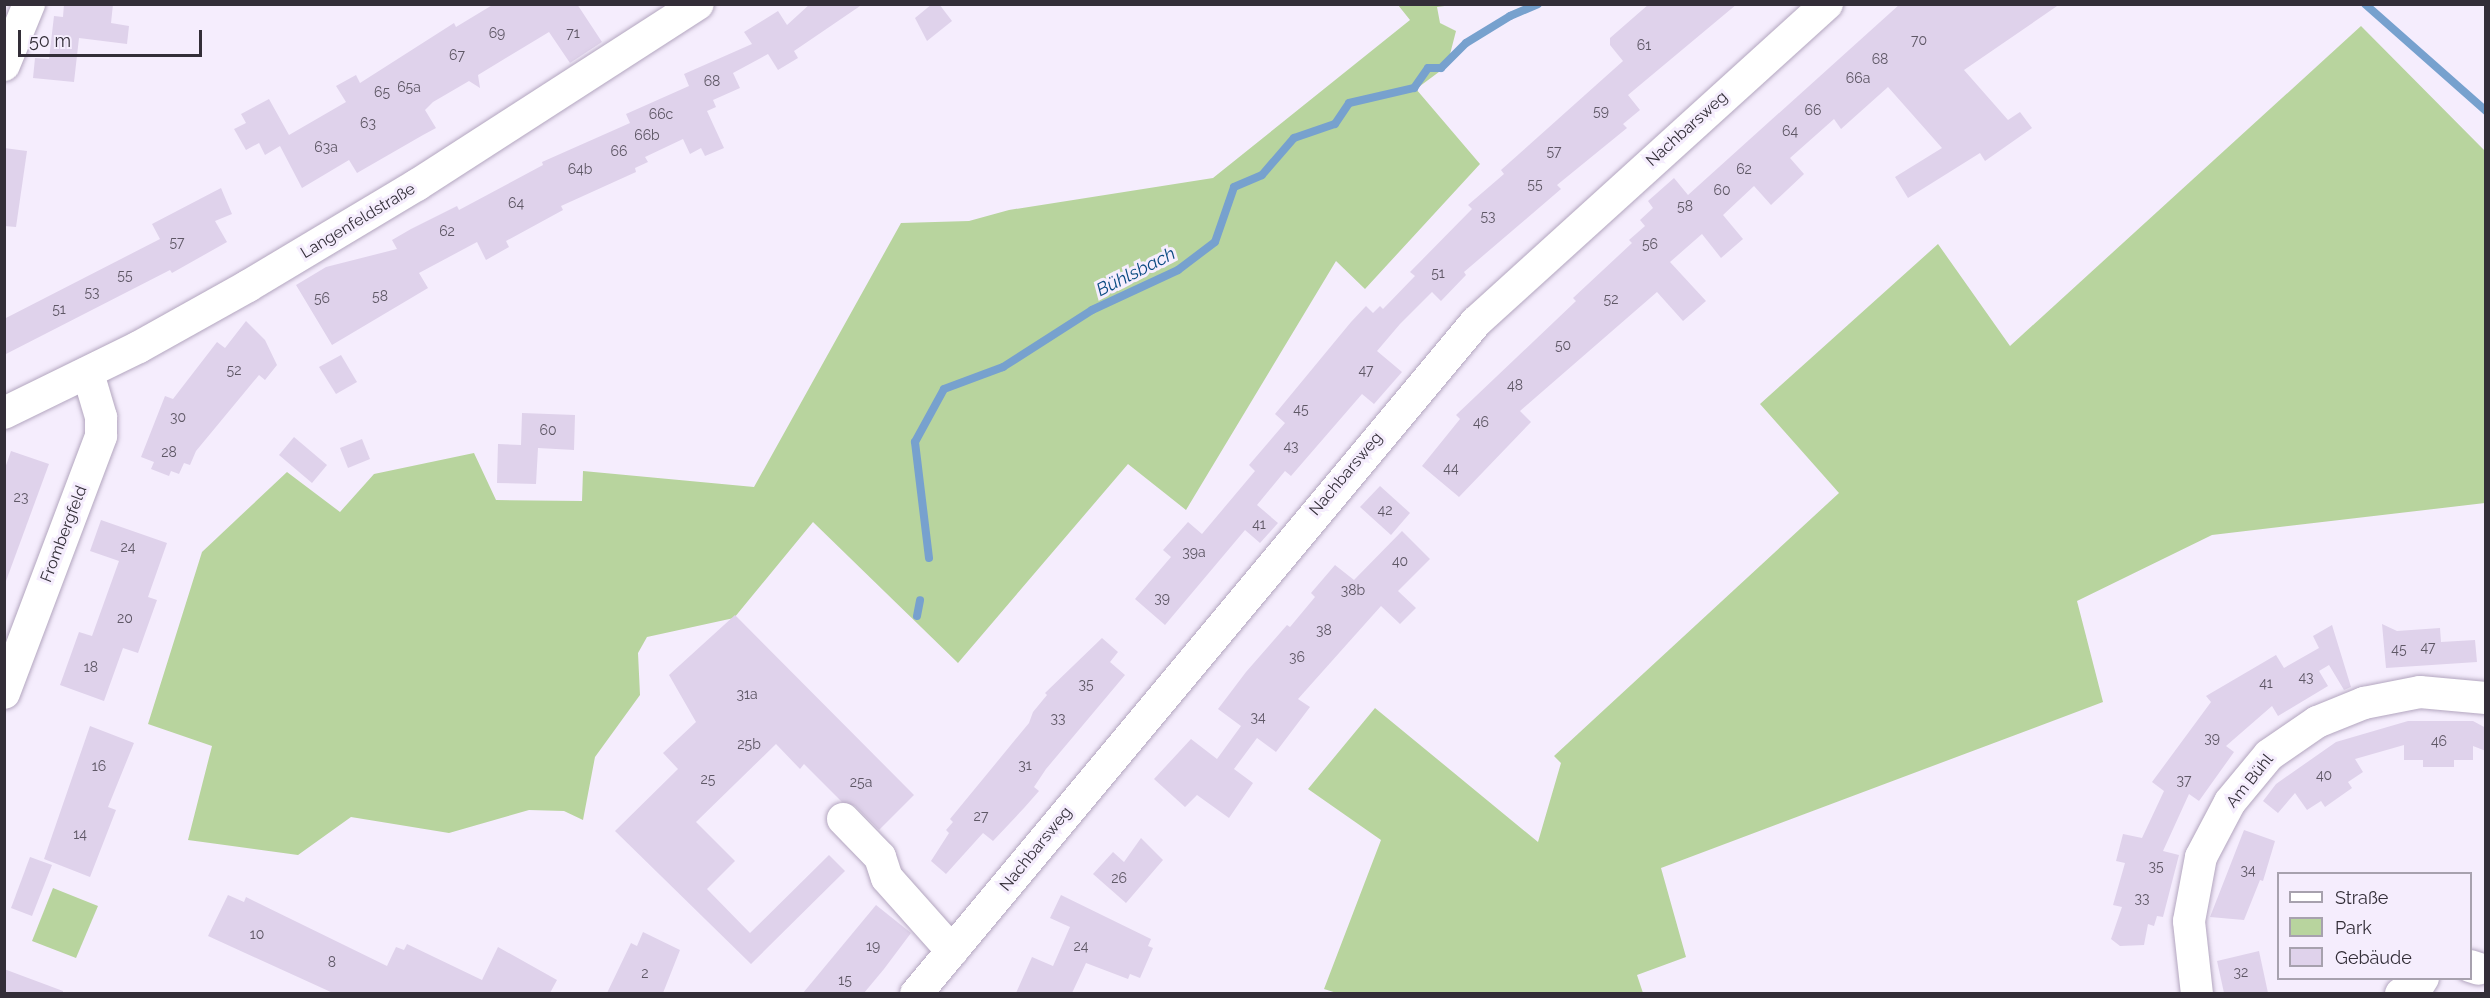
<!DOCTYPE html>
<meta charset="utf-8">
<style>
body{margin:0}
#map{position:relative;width:2490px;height:998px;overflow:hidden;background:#f5edfd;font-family:Raleway,sans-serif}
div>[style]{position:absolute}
.green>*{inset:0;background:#b8d49e}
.stream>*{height:8px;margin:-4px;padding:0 4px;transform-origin:4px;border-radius:4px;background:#77a1ce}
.building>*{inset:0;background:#dfd2eb}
.roads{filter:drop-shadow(0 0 2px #b3a6bf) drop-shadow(0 0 2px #b3a6bf)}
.minor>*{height:32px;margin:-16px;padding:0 16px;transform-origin:16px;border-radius:16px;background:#fff}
span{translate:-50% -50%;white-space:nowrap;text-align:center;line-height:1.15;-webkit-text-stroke:6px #f5edfd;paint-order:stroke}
.number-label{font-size:14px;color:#5e5765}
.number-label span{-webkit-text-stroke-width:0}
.street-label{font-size:16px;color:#332e38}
.water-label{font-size:18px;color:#0a4a82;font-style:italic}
.frame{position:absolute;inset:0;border:6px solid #332e38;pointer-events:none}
.legend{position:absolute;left:2277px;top:872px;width:195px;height:108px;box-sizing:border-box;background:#f5edfd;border:2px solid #a7a1ae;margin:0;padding:8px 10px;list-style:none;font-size:18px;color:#332e38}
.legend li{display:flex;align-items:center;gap:12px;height:30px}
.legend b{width:30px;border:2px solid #a7a1ae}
.scale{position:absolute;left:18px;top:30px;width:184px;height:27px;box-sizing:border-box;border:3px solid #332e38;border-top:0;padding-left:8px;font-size:18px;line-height:21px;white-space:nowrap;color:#332e38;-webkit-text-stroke:4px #f5edfd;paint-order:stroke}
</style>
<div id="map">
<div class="green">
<i style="clip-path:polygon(1398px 5px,1452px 5px,1437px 7px,1440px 23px,1456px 31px,1447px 66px,1416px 89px,1480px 164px,1365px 289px,1336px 261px,1186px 510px,1128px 464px,958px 663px,813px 522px,734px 618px,647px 637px,638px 653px,640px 695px,595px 757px,583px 820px,564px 811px,529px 810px,449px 833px,351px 817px,298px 855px,188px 840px,212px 746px,148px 724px,202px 552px,287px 472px,340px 512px,374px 474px,474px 453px,496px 500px,582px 501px,583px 471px,754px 487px,901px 223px,969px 221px,1009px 210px,1213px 178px,1410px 20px)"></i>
<i style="clip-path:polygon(2361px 26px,2485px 151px,2485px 503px,2212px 535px,2077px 601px,2103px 702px,1661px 868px,1686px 957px,1637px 975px,1643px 993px,1340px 994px,1324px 989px,1381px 840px,1308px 789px,1375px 708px,1538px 842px,1561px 763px,1554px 756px,1839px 493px,1760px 404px,1938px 244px,2010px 346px)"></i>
<i style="clip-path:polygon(53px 888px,98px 906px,76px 958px,32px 941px)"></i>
</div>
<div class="stream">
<i style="left:2365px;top:4px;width:162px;rotate:41.5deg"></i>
<i style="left:929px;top:558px;width:117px;rotate:-96.9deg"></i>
<i style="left:915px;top:442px;width:60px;rotate:-61.3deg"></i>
<i style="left:944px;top:389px;width:63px;rotate:-20.4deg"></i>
<i style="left:1003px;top:367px;width:106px;rotate:-32.6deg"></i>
<i style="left:1092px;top:310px;width:95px;rotate:-24.9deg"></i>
<i style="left:1178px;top:270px;width:46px;rotate:-37.1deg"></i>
<i style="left:1215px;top:242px;width:58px;rotate:-70.9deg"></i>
<i style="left:1234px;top:187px;width:30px;rotate:-23deg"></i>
<i style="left:1262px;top:175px;width:49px;rotate:-49.1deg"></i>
<i style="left:1294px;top:138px;width:43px;rotate:-18.9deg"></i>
<i style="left:1335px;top:124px;width:25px;rotate:-56deg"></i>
<i style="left:1349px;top:103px;width:67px;rotate:-13deg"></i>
<i style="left:1414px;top:88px;width:24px;rotate:-55deg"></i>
<i style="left:1428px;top:68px;width:13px"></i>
<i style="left:1441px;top:68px;width:35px;rotate:-45deg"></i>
<i style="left:1466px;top:43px;width:52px;rotate:-31.5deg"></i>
<i style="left:1510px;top:16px;width:30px;rotate:-23deg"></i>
<i style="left:917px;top:616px;width:16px;rotate:-79deg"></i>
</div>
<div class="building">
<i style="clip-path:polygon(64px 4px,113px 4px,111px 23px,129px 26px,127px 44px,79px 38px,74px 82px,33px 78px,35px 58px,49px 59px,54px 16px,63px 17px)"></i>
<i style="clip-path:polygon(494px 4px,577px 4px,602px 42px,570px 63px,549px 32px,478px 75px,480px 88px,469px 81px,433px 102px,425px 110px,436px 128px,423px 135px,357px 173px,349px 160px,302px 188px,280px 146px,265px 155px,259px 143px,246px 150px,234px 129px,246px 123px,241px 114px,269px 99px,289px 135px,346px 102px,336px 86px,356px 75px,360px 83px,454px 23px,456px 27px)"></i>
<i style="clip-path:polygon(810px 4px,863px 4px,794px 51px,798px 58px,778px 70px,768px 54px,733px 73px,740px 88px,713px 100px,716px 107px,707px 111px,724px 148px,705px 156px,701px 148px,690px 154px,683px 139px,645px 157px,648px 162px,635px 168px,636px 172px,561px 206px,563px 210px,506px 241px,509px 247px,486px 260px,477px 242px,419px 273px,428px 288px,332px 345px,296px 285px,326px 267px,397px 249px,392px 240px,411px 229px,457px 206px,459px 210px,543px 165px,542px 162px,630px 123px,626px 114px,689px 86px,684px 74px,752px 44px,744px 32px,778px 11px,787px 25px)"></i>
<i style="clip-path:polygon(932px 4px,939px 4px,952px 21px,927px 41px,915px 18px)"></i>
<i style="clip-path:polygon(1649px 4px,1737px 4px,1628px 95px,1640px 110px,1623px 124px,1627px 128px,1557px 185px,1561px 189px,1464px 272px,1466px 275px,1441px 301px,1432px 292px,1400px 324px,1377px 351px,1402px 372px,1374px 404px,1362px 394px,1291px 476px,1285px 471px,1257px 505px,1278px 523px,1260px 543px,1245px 530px,1165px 625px,1135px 599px,1171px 557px,1163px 550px,1188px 522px,1202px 534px,1255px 471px,1249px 465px,1285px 423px,1275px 414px,1351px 322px,1366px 306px,1373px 313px,1380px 306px,1383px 309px,1415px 276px,1410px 272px,1472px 209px,1468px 205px,1504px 174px,1501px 170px,1623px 61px,1610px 45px,1610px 38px)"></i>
<i style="clip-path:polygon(1900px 4px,2060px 4px,1964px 70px,2008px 120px,2020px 112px,2032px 128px,1985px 161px,1980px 153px,1908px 198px,1895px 177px,1942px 148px,1888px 87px,1841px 129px,1834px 119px,1790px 158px,1804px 174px,1771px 205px,1754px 186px,1723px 215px,1743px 239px,1721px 258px,1702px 234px,1670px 262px,1706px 301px,1683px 321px,1657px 292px,1520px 411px,1531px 422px,1459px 497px,1422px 466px,1460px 419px,1456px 415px,1576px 301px,1573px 298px,1632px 243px,1629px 240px,1645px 226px,1640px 220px,1653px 208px,1648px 201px,1674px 178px,1688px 195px)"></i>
<i style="clip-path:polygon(4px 148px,27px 151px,16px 227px,4px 226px)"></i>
<i style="clip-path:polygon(221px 188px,232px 214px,215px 221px,227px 242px,172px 273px,170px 270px,4px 355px,4px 319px,160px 239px,152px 224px)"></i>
<i style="clip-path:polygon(246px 321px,265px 340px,277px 365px,265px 380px,259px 375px,196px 451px,190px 465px,184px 463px,179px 474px,171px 471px,169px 476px,151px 469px,154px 462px,141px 457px,165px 396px,173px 399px,217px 342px,225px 348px)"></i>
<i style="clip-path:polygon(341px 355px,357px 382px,336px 394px,319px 367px)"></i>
<i style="clip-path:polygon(522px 413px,575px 415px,574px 450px,538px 448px,536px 484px,497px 483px,498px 444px,521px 445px)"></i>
<i style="clip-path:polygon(294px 437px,327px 465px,312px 483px,279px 455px)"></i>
<i style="clip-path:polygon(362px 439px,370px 459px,348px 468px,340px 448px)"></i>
<i style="clip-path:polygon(11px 451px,49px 464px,6px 581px,4px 471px)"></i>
<i style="clip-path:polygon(1380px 486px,1410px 513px,1391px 535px,1360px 507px)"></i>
<i style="clip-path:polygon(101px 520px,167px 543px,148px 597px,157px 600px,138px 653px,123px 648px,104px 701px,60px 685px,79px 632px,92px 636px,119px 561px,90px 551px)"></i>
<i style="clip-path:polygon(1402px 531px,1430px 559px,1398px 591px,1416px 608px,1400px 624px,1381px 606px,1298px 699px,1310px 707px,1276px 752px,1257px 738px,1234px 769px,1253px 783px,1229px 818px,1197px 795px,1185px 807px,1154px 779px,1191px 739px,1217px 759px,1241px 726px,1218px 709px,1246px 672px,1287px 625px,1290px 627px,1315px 597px,1311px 593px,1335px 565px,1354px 580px)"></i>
<i style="clip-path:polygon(735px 615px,914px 795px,879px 830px,855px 806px,842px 802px,804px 764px,800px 769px,776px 744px,696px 822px,735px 861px,707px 889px,750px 933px,829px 855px,845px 871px,751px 964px,615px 831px,678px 769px,663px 753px,696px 722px,669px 675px)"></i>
<i style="clip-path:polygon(2382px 624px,2397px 631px,2440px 628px,2441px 642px,2475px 640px,2477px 662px,2386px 668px)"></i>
<i style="clip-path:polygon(2332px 625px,2351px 687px,2344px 690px,2329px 665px,2319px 671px,2328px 686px,2278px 716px,2272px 706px,2226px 746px,2234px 752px,2199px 801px,2189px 794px,2163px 851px,2179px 855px,2163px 917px,2157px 916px,2154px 926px,2148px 924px,2144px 945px,2120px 946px,2111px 939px,2122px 907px,2113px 905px,2125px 863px,2116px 861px,2123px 834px,2142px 838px,2164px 791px,2152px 782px,2211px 702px,2206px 696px,2276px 655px,2284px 668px,2319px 648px,2313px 636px)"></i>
<i style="clip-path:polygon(1102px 638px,1118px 652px,1110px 662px,1125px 675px,1046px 769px,1034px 787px,1039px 791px,1024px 808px,993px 841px,983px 833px,946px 874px,931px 861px,949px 833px,946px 830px,953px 822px,950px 819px,1029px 723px,1033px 712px,1047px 695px,1045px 693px)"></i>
<i style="clip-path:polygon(2408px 721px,2473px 721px,2486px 728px,2486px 751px,2473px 746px,2473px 760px,2454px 760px,2454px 767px,2423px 767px,2423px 760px,2404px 760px,2404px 745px,2355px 759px,2363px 772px,2348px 782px,2352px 788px,2325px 807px,2321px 801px,2307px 810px,2295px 793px,2278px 813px,2263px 801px,2276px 784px,2336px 742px)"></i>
<i style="clip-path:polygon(90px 726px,134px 743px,108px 807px,116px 810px,90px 877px,44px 859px)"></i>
<i style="clip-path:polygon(2244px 830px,2275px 841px,2263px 881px,2260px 880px,2244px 920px,2210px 917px)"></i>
<i style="clip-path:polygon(1141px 838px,1163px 860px,1126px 903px,1093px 874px,1113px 852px,1124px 862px)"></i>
<i style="clip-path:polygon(30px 857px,52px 865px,32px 916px,11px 908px)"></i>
<i style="clip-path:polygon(228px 895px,244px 902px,246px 897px,387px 966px,396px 947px,404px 950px,407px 944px,482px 980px,498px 947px,557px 980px,550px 993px,333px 993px,208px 936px)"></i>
<i style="clip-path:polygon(1061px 895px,1151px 939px,1148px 946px,1153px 948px,1140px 978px,1130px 974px,1128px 979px,1086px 963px,1072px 993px,1016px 993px,1032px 957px,1053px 966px,1070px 927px,1050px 918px)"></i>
<i style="clip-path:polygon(876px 905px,911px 933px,884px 969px,864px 993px,803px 993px)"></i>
<i style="clip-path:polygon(643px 932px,680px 950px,663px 993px,607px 993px,631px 943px,637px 946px)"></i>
<i style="clip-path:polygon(2259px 951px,2268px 993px,2224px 993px,2217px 961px)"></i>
<i style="clip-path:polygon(4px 969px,63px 991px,63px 993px,4px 993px)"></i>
</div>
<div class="roads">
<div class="minor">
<i style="left:4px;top:65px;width:66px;rotate:-67.7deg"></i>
<i style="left:4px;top:413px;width:150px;rotate:-26.1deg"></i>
<i style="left:139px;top:347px;width:125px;rotate:-29.2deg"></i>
<i style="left:248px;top:286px;width:197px;rotate:-30.9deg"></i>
<i style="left:417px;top:185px;width:334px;rotate:-32.8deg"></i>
<i style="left:4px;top:693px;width:275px;rotate:-69.3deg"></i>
<i style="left:101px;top:436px;width:19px;rotate:-90deg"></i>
<i style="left:101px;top:417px;width:46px;rotate:-106.5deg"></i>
<i style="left:843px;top:819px;width:53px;rotate:45.8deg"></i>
<i style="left:880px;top:857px;width:22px;rotate:72deg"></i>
<i style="left:887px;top:878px;width:98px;rotate:48.3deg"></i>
<i style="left:2470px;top:966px;width:9px;rotate:18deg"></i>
<i style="left:916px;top:994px;width:875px;rotate:-50.19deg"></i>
<i style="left:1476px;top:322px;width:474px;rotate:-42.2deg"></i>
<i style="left:2197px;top:994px;width:73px;rotate:-96.3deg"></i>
<i style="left:2189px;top:921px;width:65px;rotate:-79.4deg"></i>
<i style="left:2201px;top:857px;width:62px;rotate:-62.2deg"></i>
<i style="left:2230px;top:802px;width:61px;rotate:-50.3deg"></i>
<i style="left:2269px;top:755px;width:58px;rotate:-34.5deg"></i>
<i style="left:2317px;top:722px;width:51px;rotate:-22deg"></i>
<i style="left:2364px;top:703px;width:57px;rotate:-11.1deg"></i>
<i style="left:2420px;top:692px;width:66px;rotate:5.2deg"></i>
<i style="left:2401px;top:994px;width:16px;rotate:-18deg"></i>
<i style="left:2416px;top:989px;width:13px;rotate:-58deg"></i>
</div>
</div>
<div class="number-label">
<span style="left:497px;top:33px">69</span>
<span style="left:573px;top:33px">71</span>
<span style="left:1919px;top:40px">70</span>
<span style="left:1644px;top:45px">61</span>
<span style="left:457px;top:55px">67</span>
<span style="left:1880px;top:59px">68</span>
<span style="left:1858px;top:78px">66a</span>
<span style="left:712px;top:81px">68</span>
<span style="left:409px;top:87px">65a</span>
<span style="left:382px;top:92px">65</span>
<span style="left:1813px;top:110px">66</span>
<span style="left:1601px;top:111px">59</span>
<span style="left:661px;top:114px">66c</span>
<span style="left:368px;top:123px">63</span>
<span style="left:1790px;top:131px">64</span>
<span style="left:647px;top:135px">66b</span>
<span style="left:326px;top:147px">63a</span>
<span style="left:619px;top:151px">66</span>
<span style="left:1554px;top:151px">57</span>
<span style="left:580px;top:169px">64b</span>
<span style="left:1744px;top:169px">62</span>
<span style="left:1535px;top:184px">55</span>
<span style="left:1722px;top:190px">60</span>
<span style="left:516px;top:203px">64</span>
<span style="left:1685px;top:206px">58</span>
<span style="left:1488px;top:216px">53</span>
<span style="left:447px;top:231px">62</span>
<span style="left:177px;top:242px">57</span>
<span style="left:1650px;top:244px">56</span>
<span style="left:1438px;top:273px">51</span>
<span style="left:125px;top:275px">55</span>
<span style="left:92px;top:292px">53</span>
<span style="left:380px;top:296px">58</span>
<span style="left:322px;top:298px">56</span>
<span style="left:1611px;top:299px">52</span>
<span style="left:59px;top:309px">51</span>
<span style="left:1563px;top:345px">50</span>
<span style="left:234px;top:370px">52</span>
<span style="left:1366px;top:370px">47</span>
<span style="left:1515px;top:385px">48</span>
<span style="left:1301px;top:409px">45</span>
<span style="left:178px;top:417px">30</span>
<span style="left:1481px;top:422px">46</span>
<span style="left:548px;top:430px">60</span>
<span style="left:1291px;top:446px">43</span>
<span style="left:169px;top:452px">28</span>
<span style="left:1451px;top:468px">44</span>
<span style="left:21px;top:497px">23</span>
<span style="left:1385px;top:510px">42</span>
<span style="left:1259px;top:524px">41</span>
<span style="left:128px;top:547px">24</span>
<span style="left:1194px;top:552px">39a</span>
<span style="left:1400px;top:561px">40</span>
<span style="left:1353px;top:590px">38b</span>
<span style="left:1162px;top:598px">39</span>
<span style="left:125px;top:618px">20</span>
<span style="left:1324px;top:630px">38</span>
<span style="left:2428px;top:647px">47</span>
<span style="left:2399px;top:649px">45</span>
<span style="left:1297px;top:657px">36</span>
<span style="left:91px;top:667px">18</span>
<span style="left:2306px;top:677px">43</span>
<span style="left:2266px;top:683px">41</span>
<span style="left:1086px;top:684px">35</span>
<span style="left:747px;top:694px">31a</span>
<span style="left:1258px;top:717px">34</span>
<span style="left:1058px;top:718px">33</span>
<span style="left:2212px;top:738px">39</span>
<span style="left:2439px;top:741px">46</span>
<span style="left:749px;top:744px">25b</span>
<span style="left:1025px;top:765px">31</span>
<span style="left:99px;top:766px">16</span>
<span style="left:2324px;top:775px">40</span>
<span style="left:708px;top:779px">25</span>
<span style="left:2184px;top:780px">37</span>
<span style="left:861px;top:782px">25a</span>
<span style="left:981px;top:816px">27</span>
<span style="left:80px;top:834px">14</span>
<span style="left:2156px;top:866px">35</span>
<span style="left:2248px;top:870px">34</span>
<span style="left:1119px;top:878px">26</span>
<span style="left:2142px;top:898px">33</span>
<span style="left:257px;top:934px">10</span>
<span style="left:873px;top:946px">19</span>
<span style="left:1081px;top:946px">24</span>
<span style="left:332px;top:962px">8</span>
<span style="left:2241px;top:972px">32</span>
<span style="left:645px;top:973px">2</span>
<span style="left:845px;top:980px">15</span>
</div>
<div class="street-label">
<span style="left:1687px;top:129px;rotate:-42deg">Nachbarsweg</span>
<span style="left:358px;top:221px;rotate:-31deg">Langenfeldstraße</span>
<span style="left:1346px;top:474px;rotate:-50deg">Nachbarsweg</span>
<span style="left:64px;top:534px;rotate:-69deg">Frombergfeld</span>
<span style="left:2250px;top:781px;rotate:-51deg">Am Bühl</span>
<span style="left:1036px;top:849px;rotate:-51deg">Nachbarsweg</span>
</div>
<div class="water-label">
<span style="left:1136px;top:272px;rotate:-27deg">Bühlsbach</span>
</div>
<div class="frame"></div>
<ul class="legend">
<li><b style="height:8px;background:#fff"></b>Straße</li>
<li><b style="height:16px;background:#b8d49e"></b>Park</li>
<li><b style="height:16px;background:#dfd2eb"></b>Gebäude</li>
</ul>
<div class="scale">50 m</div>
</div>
